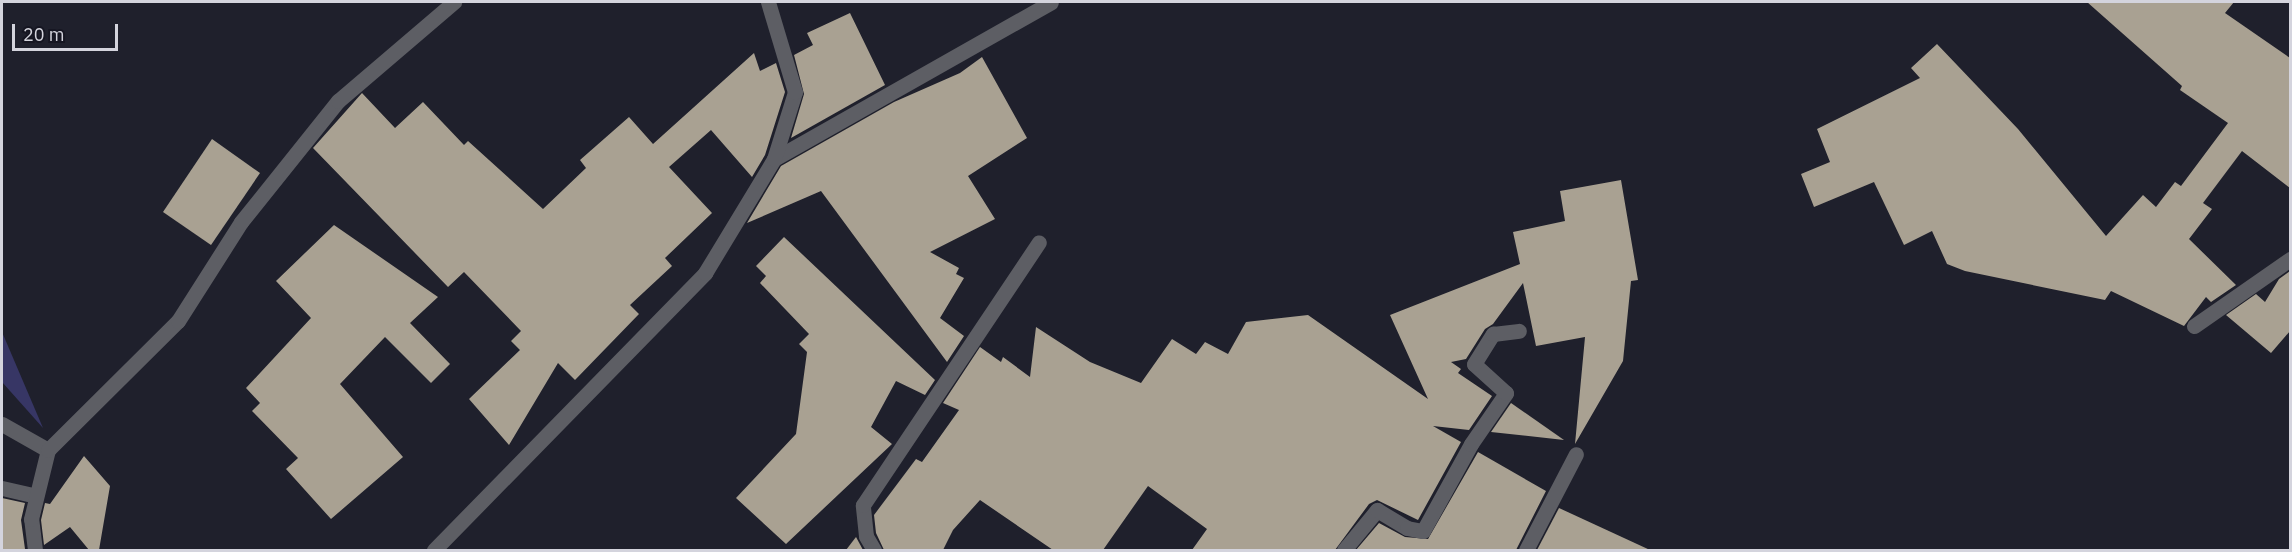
<!DOCTYPE html>
<style>
body{margin:0}
#map{position:relative;width:2292px;height:552px;overflow:hidden;background:#1f202c;font-family:"IBM Plex Sans",sans-serif}
div>[style]{position:absolute}
.green>*{inset:0;background:#373665}
.building>*{inset:0;background:#a9a192}
.minor>*{height:15px;margin:-7.5px;padding:0 7.5px;transform-origin:7.5px;border-radius:7.5px;background:#5d5e64}
span{translate:-50% -50%;white-space:nowrap;text-align:center;line-height:1.15;-webkit-text-stroke:6px #161622;paint-order:stroke}
.frame{position:absolute;inset:0;border:3px solid #d4d4dd;pointer-events:none}
.scale{position:absolute;left:12px;top:24px;width:106px;height:27px;box-sizing:border-box;border:3px solid #d4d4dd;border-top:0;padding-left:8px;font-size:18px;line-height:21px;white-space:nowrap;color:#d4d4dd;-webkit-text-stroke:4px #161622;paint-order:stroke}
</style>
<div id="map">
<div class="green">
<i style="clip-path:polygon(2px 332px,43px 428px,2px 382px)"></i>
</div>
<div class="building">
<i style="clip-path:polygon(2087px 2px,2234px 2px,2225px 13px,2290px 58px,2290px 188px,2242px 151px,2203px 203px,2212px 209px,2189px 239px,2236px 285px,2211px 302px,2206px 297px,2184px 326px,2111px 291px,2105px 300px,1965px 271px,1947px 264px,1932px 231px,1904px 245px,1874px 182px,1814px 207px,1801px 174px,1830px 162px,1817px 129px,1920px 78px,1911px 68px,1937px 44px,2018px 129px,2106px 236px,2143px 195px,2156px 207px,2175px 182px,2181px 186px,2228px 123px,2180px 90px,2182px 86px)"></i>
<i style="clip-path:polygon(850px 13px,885px 85px,791px 138px,804px 94px,794px 55px,813px 45px,807px 33px)"></i>
<i style="clip-path:polygon(754px 53px,760px 71px,776px 63px,785px 92px,765px 155px,752px 177px,711px 130px,669px 167px,712px 213px,665px 258px,672px 266px,630px 305px,639px 314px,575px 380px,558px 363px,509px 445px,469px 399px,520px 350px,511px 341px,521px 331px,464px 272px,448px 287px,313px 148px,362px 93px,395px 128px,423px 102px,464px 145px,468px 141px,543px 209px,586px 168px,580px 160px,629px 117px,653px 144px)"></i>
<i style="clip-path:polygon(982px 57px,1027px 138px,968px 176px,995px 219px,930px 252px,959px 268px,956px 274px,964px 278px,940px 318px,964px 336px,947px 362px,821px 191px,747px 223px,781px 166px,894px 102px,960px 73px)"></i>
<i style="clip-path:polygon(212px 139px,260px 173px,211px 245px,163px 212px)"></i>
<i style="clip-path:polygon(1621px 180px,1638px 280px,1631px 281px,1623px 361px,1575px 444px,1585px 337px,1536px 346px,1523px 283px,1493px 324px,1485px 329px,1466px 359px,1451px 362px,1461px 369px,1458px 373px,1492px 396px,1469px 430px,1433px 426px,1461px 442px,1418px 520px,1377px 500px,1369px 504px,1335px 550px,1192px 550px,1207px 529px,1148px 486px,1103px 550px,1053px 550px,980px 500px,953px 530px,943px 550px,884px 550px,876px 533px,874px 515px,916px 459px,922px 462px,959px 410px,943px 403px,980px 347px,1001px 362px,1003px 357px,1030px 377px,1036px 327px,1090px 362px,1141px 383px,1172px 339px,1196px 354px,1205px 342px,1228px 354px,1246px 322px,1308px 315px,1428px 399px,1390px 315px,1520px 264px,1513px 232px,1565px 221px,1560px 191px)"></i>
<i style="clip-path:polygon(334px 225px,438px 297px,410px 323px,450px 364px,431px 383px,385px 337px,340px 384px,403px 457px,331px 519px,286px 469px,298px 458px,252px 411px,260px 403px,246px 388px,311px 318px,276px 281px)"></i>
<i style="clip-path:polygon(784px 237px,935px 380px,925px 395px,896px 381px,871px 427px,892px 444px,786px 544px,736px 498px,796px 434px,807px 352px,799px 344px,809px 334px,760px 283px,766px 276px,756px 266px)"></i>
<i style="clip-path:polygon(2290px 271px,2290px 331px,2271px 353px,2226px 315px,2256px 294px,2265px 302px,2279px 279px)"></i>
<i style="clip-path:polygon(1511px 403px,1564px 440px,1491px 432px)"></i>
<i style="clip-path:polygon(1478px 452px,1546px 491px,1516px 550px,1356px 550px,1379px 523px,1405px 537px,1428px 539px)"></i>
<i style="clip-path:polygon(84px 456px,110px 486px,99px 550px,89px 550px,70px 527px,44px 545px,41px 520px,45px 503px,50px 504px)"></i>
<i style="clip-path:polygon(2px 498px,25px 503px,21px 520px,25px 549px,2px 550px)"></i>
<i style="clip-path:polygon(1559px 508px,1650px 550px,1537px 550px)"></i>
<i style="clip-path:polygon(856px 537px,863px 550px,846px 550px)"></i>
</div>
<div class="minor">
<i style="left:774px;top:159px;width:318px;rotate:-29.5deg"></i>
<i style="left:2194px;top:326px;width:117px;rotate:-34.9deg"></i>
<i style="left:2px;top:424px;width:53px;rotate:29.5deg"></i>
<i style="left:2px;top:488px;width:35px;rotate:13deg"></i>
<i style="left:35px;top:550px;width:31px;rotate:-97deg"></i>
<i style="left:31px;top:519px;width:71px;rotate:-76.2deg"></i>
<i style="left:48px;top:450px;width:183px;rotate:-44.8deg"></i>
<i style="left:178px;top:321px;width:117px;rotate:-57.5deg"></i>
<i style="left:241px;top:222px;width:155px;rotate:-51.3deg"></i>
<i style="left:338px;top:101px;width:153px;rotate:-40.5deg"></i>
<i style="left:434px;top:550px;width:388px;rotate:-45.6deg"></i>
<i style="left:705px;top:273px;width:133px;rotate:-58.8deg"></i>
<i style="left:774px;top:159px;width:70px;rotate:-72.6deg"></i>
<i style="left:795px;top:92px;width:94px;rotate:-106.7deg"></i>
<i style="left:874px;top:550px;width:16px;rotate:-120deg"></i>
<i style="left:866px;top:536px;width:31px;rotate:-96deg"></i>
<i style="left:863px;top:505px;width:316px;rotate:-56.2deg"></i>
<i style="left:1344px;top:550px;width:52px;rotate:-50.5deg"></i>
<i style="left:1377px;top:510px;width:35px;rotate:31deg"></i>
<i style="left:1407px;top:528px;width:16px;rotate:11deg"></i>
<i style="left:1423px;top:531px;width:99px;rotate:-61.1deg"></i>
<i style="left:1471px;top:444px;width:62px;rotate:-55.5deg"></i>
<i style="left:1506px;top:393px;width:43px;rotate:-137.8deg"></i>
<i style="left:1474px;top:364px;width:36px;rotate:-58deg"></i>
<i style="left:1493px;top:334px;width:26px;rotate:-7deg"></i>
<i style="left:1526px;top:550px;width:108px;rotate:-62.5deg"></i>
</div>
<div class="frame"></div>
<div class="scale">20 m</div>
</div>
